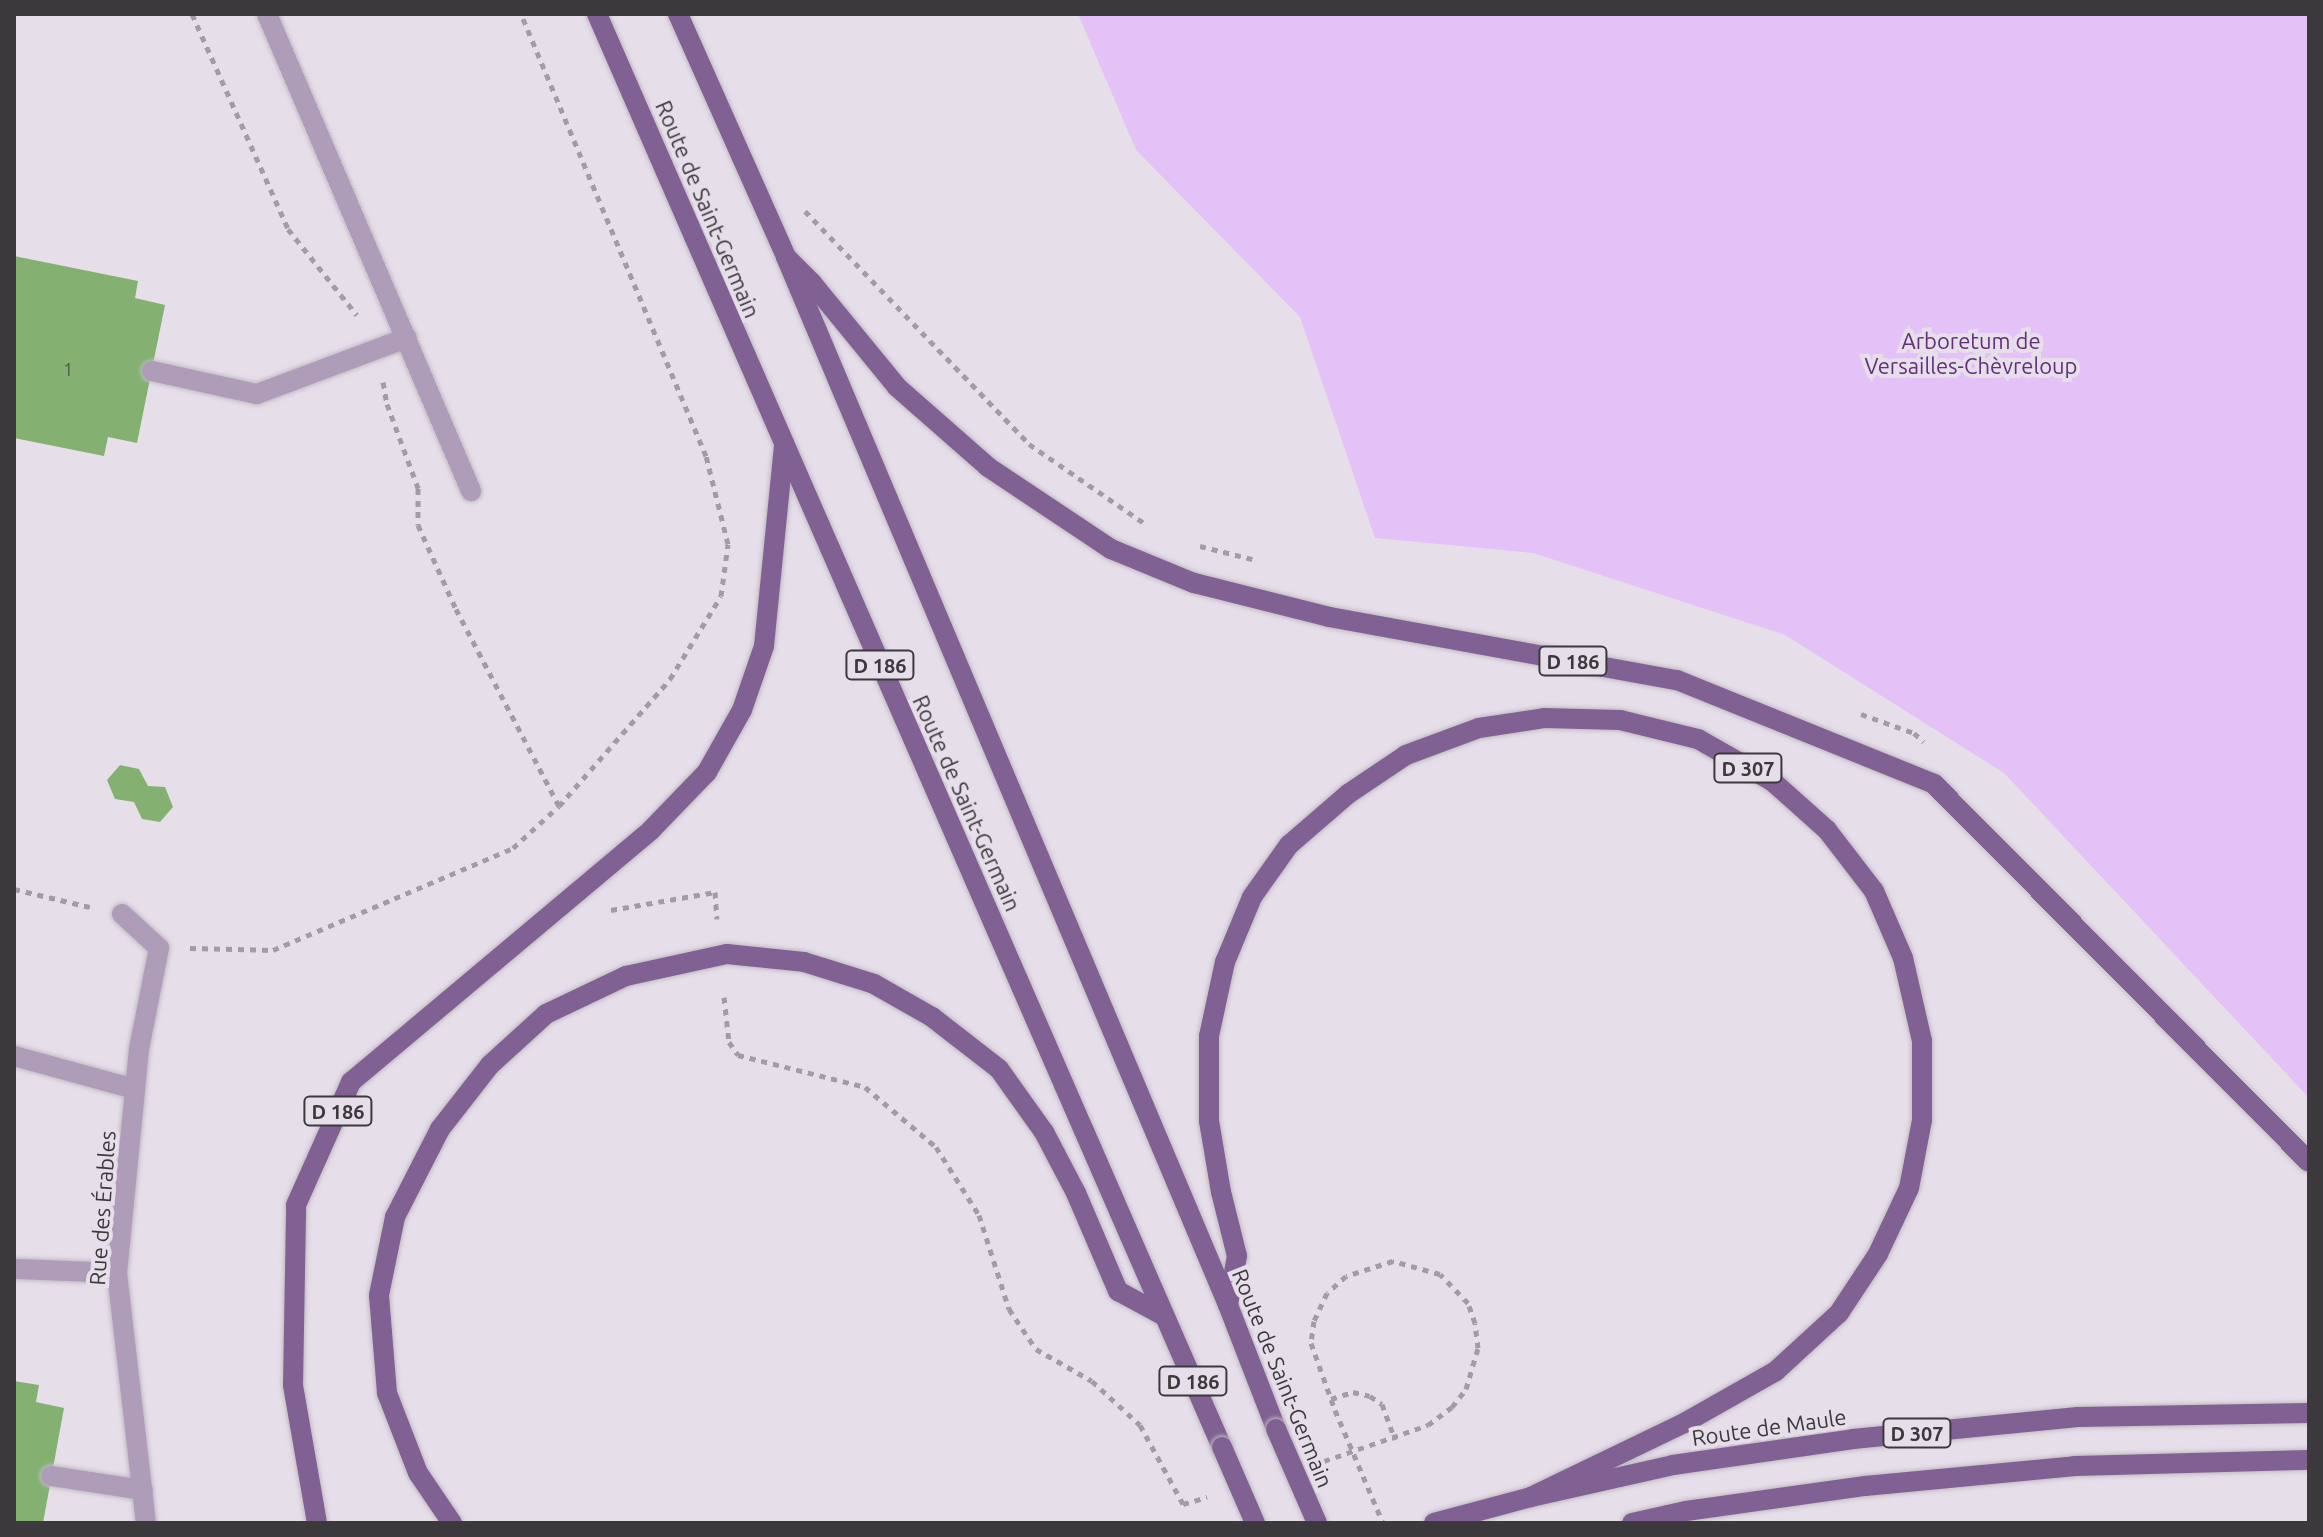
<!DOCTYPE html>
<meta charset="utf-8">
<style>
body{margin:0}
#map{position:relative;width:2323px;height:1537px;overflow:hidden;background:#e6dfea;font-family:Ubuntu,sans-serif}
div>[style]{position:absolute}
.green>*{inset:0;background:#e4c2f7}
.building>*{inset:0;background:#84b172}
.path>*{height:5px;margin-top:-2.5px;transform-origin:0;background:repeating-linear-gradient(90deg,#a29da5 0 6px,transparent 0 12px)}
.roads{filter:drop-shadow(0 0 2px #c1bac4) drop-shadow(0 0 2px #c1bac4)}
.service>*{height:20px;margin:-10px;padding:0 10px;transform-origin:10px;border-radius:10px;background:#ae9cb8}
.minor>*{height:20px;margin:-10px;padding:0 10px;transform-origin:10px;border-radius:10px;background:#ae9cb8}
.primary>*{height:20px;margin:-10px;padding:0 10px;transform-origin:10px;border-radius:10px;background:#816193}
.path-bridge>*{height:5px;margin-top:-2.5px;transform-origin:0;background:repeating-linear-gradient(90deg,#a29da5 0 6px,transparent 0 12px)}
.bridges{filter:drop-shadow(0 0 2px #c1bac4) drop-shadow(0 0 2px #c1bac4)}
.primary-bridge>*{height:20px;margin:-10px;padding:0 10px;transform-origin:10px;border-radius:10px;background:#816193}
span{translate:-50% -50%;white-space:nowrap;text-align:center;line-height:1.15;-webkit-text-stroke:8px #e6dfea;paint-order:stroke}
.number-label{font-size:18px;color:#4e574a}
.number-label span{-webkit-text-stroke-width:0}
.shield-label span{padding:2px 6px;background:#e6dfea;border:2px solid;border-radius:6px;-webkit-text-stroke-width:0}
.shield-label{font-size:20px;color:#3c393d;font-weight:700}
.street-label{font-size:22px;color:#3c393d}
.park-label{font-size:22px;color:#622f7b}
.frame{position:absolute;inset:0;border:16px solid #3c393d;pointer-events:none}
</style>
<div id="map">
<div class="green">
<i style="clip-path:polygon(1078px 14px,2309px 14px,2309px 1098px,2004px 773px,1785px 635px,1533px 553px,1375px 538px,1300px 317px,1136px 150px)"></i>
</div>
<div class="building">
<i style="clip-path:polygon(14px 256px,138px 281px,135px 298px,165px 305px,137px 443px,108px 437px,104px 456px,14px 438px)"></i>
<i style="clip-path:polygon(120px 765px,139px 769px,148px 786px,165px 787px,173px 807px,160px 822px,142px 819px,134px 802px,115px 799px,107px 780px)"></i>
<i style="clip-path:polygon(14px 1381px,39px 1385px,36px 1402px,64px 1408px,43px 1523px,14px 1523px)"></i>
</div>
<div class="path">
<i style="left:192px;top:14px;width:235px;rotate:65.9deg"></i>
<i style="left:288px;top:229px;width:110px;rotate:51.3deg"></i>
<i style="left:805px;top:211px;width:323px;rotate:46.1deg"></i>
<i style="left:1029px;top:444px;width:143px;rotate:34.5deg"></i>
<i style="left:383px;top:382px;width:22px;rotate:80deg"></i>
<i style="left:387px;top:404px;width:90px;rotate:69.7deg"></i>
<i style="left:418px;top:488px;width:37px;rotate:90deg"></i>
<i style="left:418px;top:525px;width:92px;rotate:65.7deg"></i>
<i style="left:456px;top:609px;width:222px;rotate:62.4deg"></i>
<i style="left:1200px;top:546px;width:54px;rotate:14deg"></i>
<i style="left:1861px;top:714px;width:56px;rotate:19.7deg"></i>
<i style="left:1914px;top:733px;width:13px;rotate:42deg"></i>
<i style="left:14px;top:889px;width:78px;rotate:13.3deg"></i>
<i style="left:611px;top:910px;width:106px;rotate:-9.8deg"></i>
<i style="left:715px;top:892px;width:27px;rotate:86deg"></i>
<i style="left:190px;top:948px;width:83px;rotate:1.4deg"></i>
<i style="left:273px;top:950px;width:261px;rotate:-23deg"></i>
<i style="left:513px;top:848px;width:62px;rotate:-42.4deg"></i>
<i style="left:559px;top:806px;width:169px;rotate:-48.8deg"></i>
<i style="left:670px;top:679px;width:97px;rotate:-58.4deg"></i>
<i style="left:721px;top:596px;width:52px;rotate:-82.3deg"></i>
<i style="left:728px;top:544px;width:91px;rotate:-104deg"></i>
<i style="left:706px;top:456px;width:479px;rotate:-112.7deg"></i>
<i style="left:724px;top:997px;width:45px;rotate:83.7deg"></i>
<i style="left:729px;top:1042px;width:16px;rotate:55deg"></i>
<i style="left:738px;top:1055px;width:131px;rotate:14.1deg"></i>
<i style="left:865px;top:1087px;width:93px;rotate:40.2deg"></i>
<i style="left:936px;top:1147px;width:80px;rotate:57.7deg"></i>
<i style="left:979px;top:1215px;width:99px;rotate:72.3deg"></i>
<i style="left:1009px;top:1309px;width:48px;rotate:56deg"></i>
<i style="left:1036px;top:1349px;width:64px;rotate:29.7deg"></i>
<i style="left:1092px;top:1381px;width:65px;rotate:42.5deg"></i>
<i style="left:1140px;top:1425px;width:90px;rotate:61.4deg"></i>
<i style="left:1183px;top:1504px;width:25px;rotate:-16deg"></i>
<i style="left:1331px;top:1399px;width:23px;rotate:-18deg"></i>
<i style="left:1353px;top:1392px;width:17px;rotate:13deg"></i>
<i style="left:1370px;top:1396px;width:14px;rotate:34deg"></i>
<i style="left:1382px;top:1404px;width:38px;rotate:70deg"></i>
<i style="left:1324px;top:1461px;width:110px;rotate:-19.1deg"></i>
<i style="left:1428px;top:1425px;width:30px;rotate:-37deg"></i>
<i style="left:1452px;top:1407px;width:23px;rotate:-52deg"></i>
<i style="left:1466px;top:1389px;width:43px;rotate:-73.7deg"></i>
<i style="left:1478px;top:1348px;width:25px;rotate:-97deg"></i>
<i style="left:1475px;top:1323px;width:21px;rotate:-109deg"></i>
<i style="left:1468px;top:1303px;width:40px;rotate:-134deg"></i>
<i style="left:1440px;top:1274px;width:49px;rotate:-164.5deg"></i>
<i style="left:1393px;top:1261px;width:49px;rotate:162.3deg"></i>
<i style="left:1346px;top:1276px;width:25px;rotate:138deg"></i>
<i style="left:1327px;top:1293px;width:31px;rotate:115deg"></i>
<i style="left:1314px;top:1321px;width:22px;rotate:98deg"></i>
<i style="left:1311px;top:1343px;width:71px;rotate:70.3deg"></i>
</div>
<div class="roads">
<div class="service">
<i style="left:267px;top:14px;width:519px;rotate:66.84deg"></i>
<i style="left:152px;top:371px;width:107px;rotate:12.4deg"></i>
<i style="left:257px;top:394px;width:160px;rotate:-20.5deg"></i>
</div>
<div class="minor">
<i style="left:122px;top:914px;width:50px;rotate:42.6deg"></i>
<i style="left:159px;top:948px;width:103px;rotate:101.2deg"></i>
<i style="left:139px;top:1049px;width:225px;rotate:95.6deg"></i>
<i style="left:117px;top:1273px;width:252px;rotate:83.4deg"></i>
<i style="left:14px;top:1056px;width:125px;rotate:15.3deg"></i>
<i style="left:14px;top:1269px;width:103px;rotate:2.2deg"></i>
<i style="left:51px;top:1476px;width:93px;rotate:8.7deg"></i>
</div>
<div class="primary">
<i style="left:597px;top:14px;width:1563px;rotate:66.44deg"></i>
<i style="left:678px;top:14px;width:266px;rotate:66deg"></i>
<i style="left:786px;top:257px;width:1137px;rotate:67.13deg"></i>
<i style="left:1228px;top:1305px;width:133px;rotate:68.8deg"></i>
<i style="left:786px;top:257px;width:37px;rotate:45deg"></i>
<i style="left:812px;top:283px;width:134px;rotate:50.7deg"></i>
<i style="left:897px;top:387px;width:121px;rotate:41.3deg"></i>
<i style="left:988px;top:467px;width:148px;rotate:33.7deg"></i>
<i style="left:1111px;top:549px;width:90px;rotate:22.3deg"></i>
<i style="left:1194px;top:583px;width:139px;rotate:14.1deg"></i>
<i style="left:1329px;top:617px;width:354px;rotate:10.3deg"></i>
<i style="left:1677px;top:680px;width:277px;rotate:22deg"></i>
<i style="left:1934px;top:784px;width:532px;rotate:45.23deg"></i>
<i style="left:1228px;top:1305px;width:50px;rotate:-79.6deg"></i>
<i style="left:1237px;top:1256px;width:66px;rotate:-104deg"></i>
<i style="left:1221px;top:1192px;width:72px;rotate:-99.6deg"></i>
<i style="left:1209px;top:1121px;width:85px;rotate:-90deg"></i>
<i style="left:1209px;top:1036px;width:76px;rotate:-77.8deg"></i>
<i style="left:1225px;top:962px;width:70px;rotate:-67.4deg"></i>
<i style="left:1252px;top:897px;width:64px;rotate:-54.6deg"></i>
<i style="left:1289px;top:845px;width:78px;rotate:-40.8deg"></i>
<i style="left:1348px;top:794px;width:70px;rotate:-33.9deg"></i>
<i style="left:1406px;top:755px;width:78px;rotate:-20.3deg"></i>
<i style="left:1479px;top:728px;width:66px;rotate:-8.7deg"></i>
<i style="left:1544px;top:718px;width:76px;rotate:1.5deg"></i>
<i style="left:1620px;top:720px;width:80px;rotate:13.7deg"></i>
<i style="left:1698px;top:739px;width:85px;rotate:29.6deg"></i>
<i style="left:1772px;top:781px;width:74px;rotate:41.7deg"></i>
<i style="left:1827px;top:830px;width:77px;rotate:52.4deg"></i>
<i style="left:1874px;top:891px;width:73px;rotate:66.6deg"></i>
<i style="left:1903px;top:958px;width:85px;rotate:77.1deg"></i>
<i style="left:1922px;top:1041px;width:79px;rotate:90deg"></i>
<i style="left:1922px;top:1120px;width:69px;rotate:100.8deg"></i>
<i style="left:1909px;top:1188px;width:73px;rotate:115.2deg"></i>
<i style="left:1878px;top:1254px;width:71px;rotate:123.5deg"></i>
<i style="left:1839px;top:1313px;width:86px;rotate:137.4deg"></i>
<i style="left:1776px;top:1371px;width:106px;rotate:150.5deg"></i>
<i style="left:1684px;top:1423px;width:170px;rotate:154.2deg"></i>
<i style="left:317px;top:1523px;width:140px;rotate:-99.9deg"></i>
<i style="left:293px;top:1385px;width:180px;rotate:-89deg"></i>
<i style="left:296px;top:1205px;width:135px;rotate:-65.9deg"></i>
<i style="left:351px;top:1082px;width:392px;rotate:-40deg"></i>
<i style="left:651px;top:830px;width:81px;rotate:-46deg"></i>
<i style="left:707px;top:772px;width:71px;rotate:-60.6deg"></i>
<i style="left:742px;top:710px;width:68px;rotate:-71deg"></i>
<i style="left:764px;top:646px;width:202px;rotate:-84.3deg"></i>
<i style="left:452px;top:1523px;width:60px;rotate:-124.2deg"></i>
<i style="left:418px;top:1473px;width:86px;rotate:-111.2deg"></i>
<i style="left:387px;top:1393px;width:98px;rotate:-94.7deg"></i>
<i style="left:379px;top:1295px;width:80px;rotate:-78.4deg"></i>
<i style="left:395px;top:1217px;width:99px;rotate:-62.9deg"></i>
<i style="left:440px;top:1129px;width:81px;rotate:-52deg"></i>
<i style="left:490px;top:1065px;width:76px;rotate:-42.3deg"></i>
<i style="left:546px;top:1014px;width:89px;rotate:-25.4deg"></i>
<i style="left:626px;top:976px;width:103px;rotate:-12.3deg"></i>
<i style="left:727px;top:954px;width:77px;rotate:5.9deg"></i>
<i style="left:804px;top:962px;width:73px;rotate:17.4deg"></i>
<i style="left:874px;top:984px;width:67px;rotate:29.6deg"></i>
<i style="left:932px;top:1017px;width:85px;rotate:37.8deg"></i>
<i style="left:999px;top:1069px;width:77px;rotate:54.5deg"></i>
<i style="left:1044px;top:1132px;width:69px;rotate:62.3deg"></i>
<i style="left:1076px;top:1193px;width:107px;rotate:66.8deg"></i>
<i style="left:1118px;top:1291px;width:52px;rotate:28.5deg"></i>
<i style="left:1434px;top:1523px;width:100px;rotate:-15deg"></i>
<i style="left:1531px;top:1497px;width:146px;rotate:-12.7deg"></i>
<i style="left:1673px;top:1465px;width:182px;rotate:-8.2deg"></i>
<i style="left:1853px;top:1439px;width:226px;rotate:-5.6deg"></i>
<i style="left:2078px;top:1417px;width:231px;rotate:-1deg"></i>
<i style="left:1632px;top:1523px;width:55px;rotate:-12.5deg"></i>
<i style="left:1686px;top:1511px;width:181px;rotate:-8deg"></i>
<i style="left:1865px;top:1486px;width:211px;rotate:-5.4deg"></i>
<i style="left:2075px;top:1466px;width:234px;rotate:-1.5deg"></i>
</div>
</div>
<div class="path-bridge">
<i style="left:1335px;top:1410px;width:123px;rotate:67deg"></i>
</div>
<div class="bridges">
<div class="primary-bridge">
<i style="left:1276px;top:1429px;width:103px;rotate:66.4deg"></i>
<i style="left:1222px;top:1447px;width:83px;rotate:66.5deg"></i>
</div>
</div>
<div class="number-label">
<span style="left:68px;top:369px">1</span>
</div>
<div class="shield-label">
<span style="left:1573px;top:661px">D 186</span>
<span style="left:880px;top:665px">D 186</span>
<span style="left:1748px;top:768px">D 307</span>
<span style="left:338px;top:1111px">D 186</span>
<span style="left:1193px;top:1381px">D 186</span>
<span style="left:1917px;top:1433px">D 307</span>
</div>
<div class="street-label">
<span style="left:708px;top:209px;rotate:67deg">Route de Saint-Germain</span>
<span style="left:967px;top:803px;rotate:66deg">Route de Saint-Germain</span>
<span style="left:102px;top:1208px;rotate:-86deg">Rue des Érables</span>
<span style="left:1283px;top:1378px;rotate:68deg">Route de Saint-Germain</span>
<span style="left:1769px;top:1427px;rotate:-8deg">Route de Maule</span>
</div>
<div class="park-label">
<span style="left:1971px;top:353px">Arboretum de<br>Versailles-Chèvreloup</span>
</div>
<div class="frame"></div>
</div>
